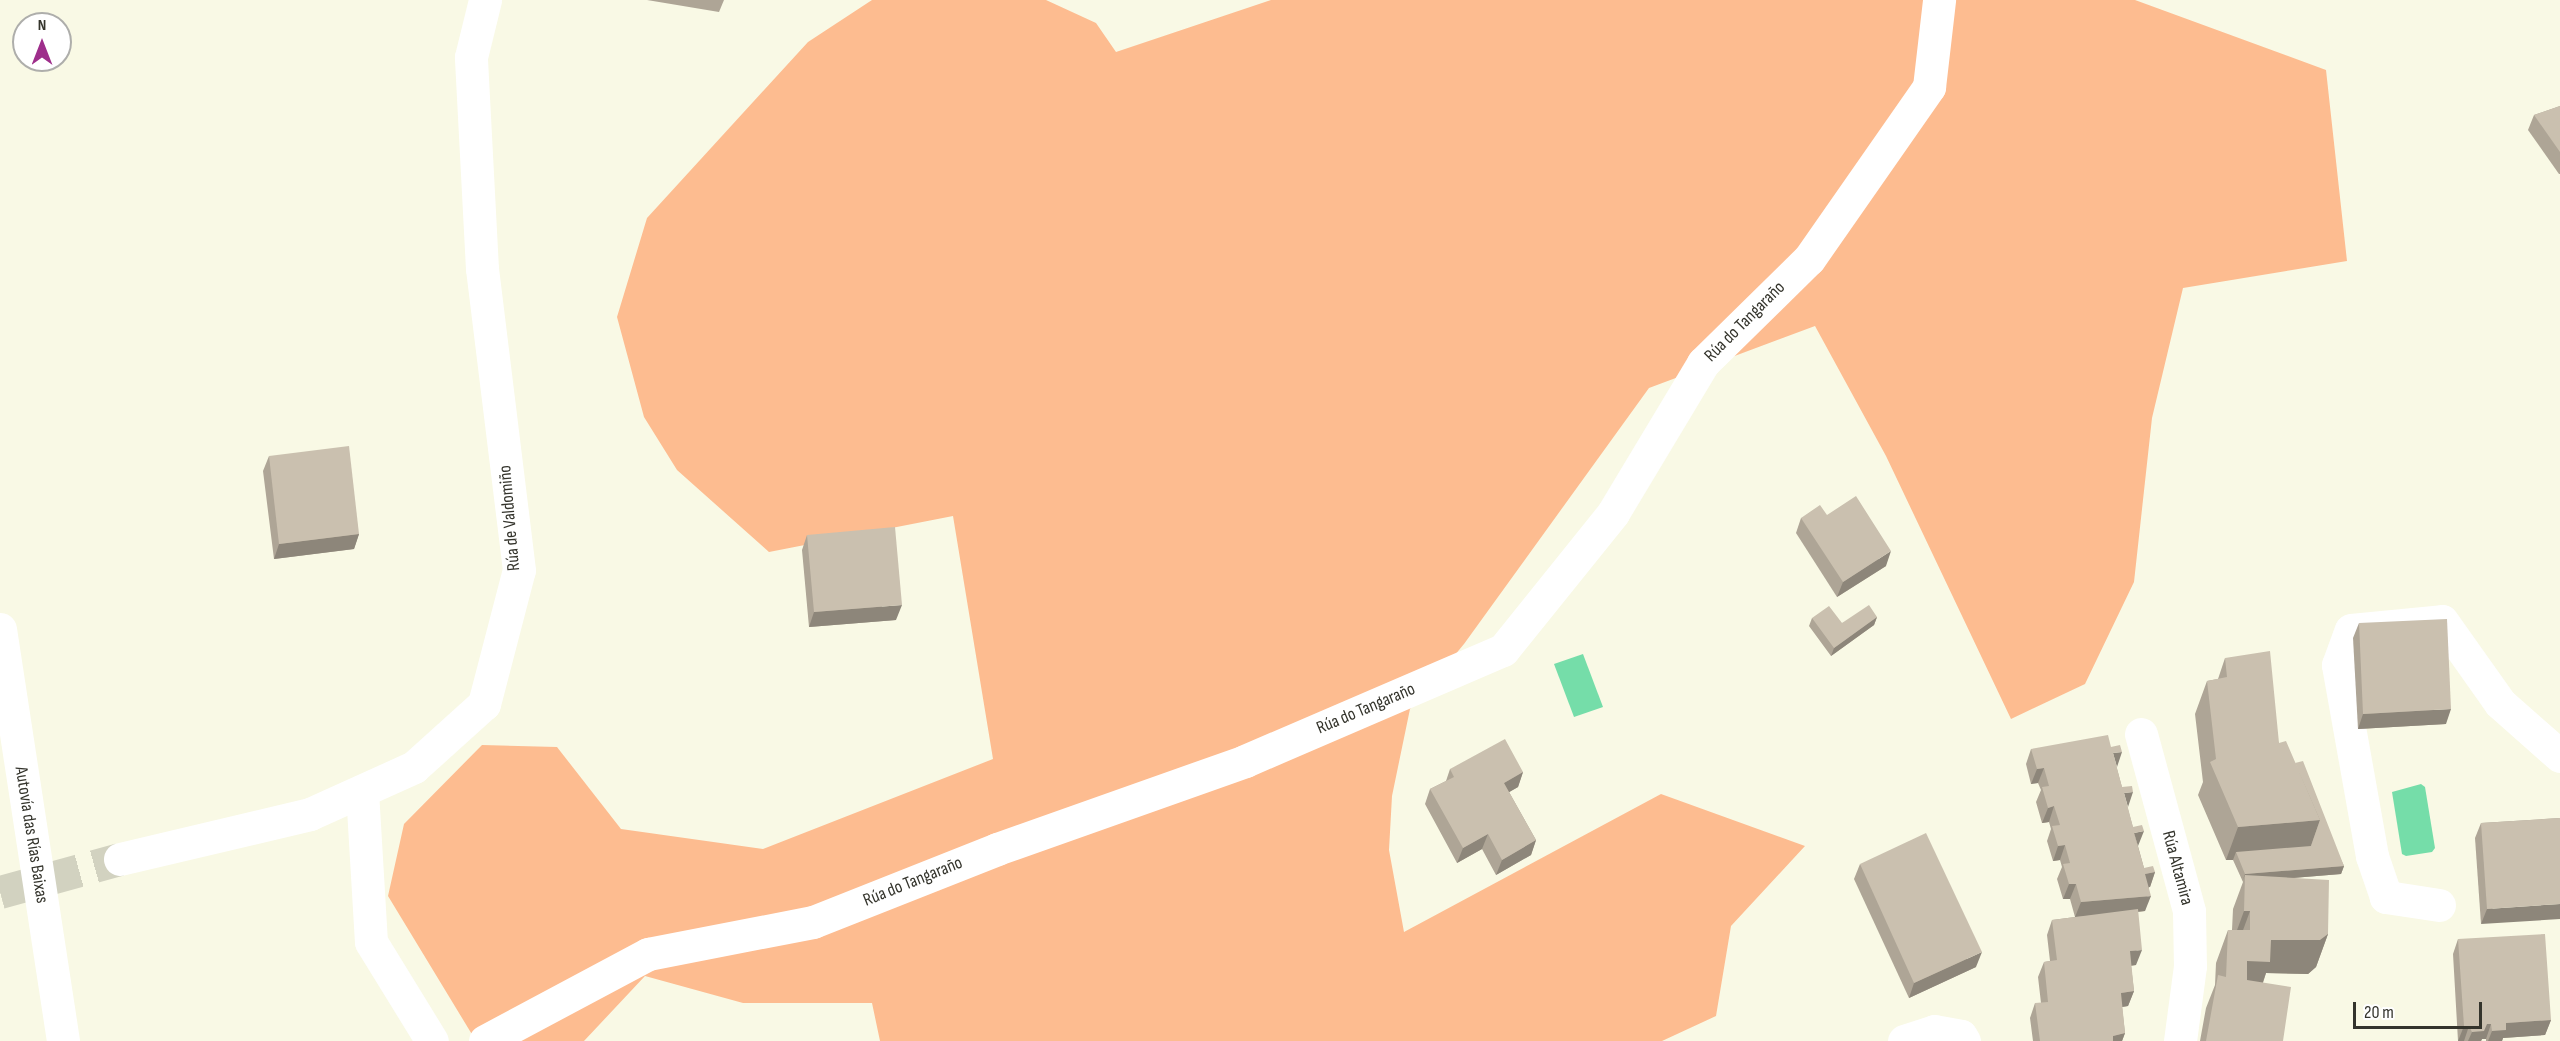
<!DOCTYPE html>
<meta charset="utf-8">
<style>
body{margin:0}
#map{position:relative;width:2560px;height:1041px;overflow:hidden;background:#f9f9e5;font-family:"Sofia Sans Condensed",sans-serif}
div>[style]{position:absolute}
.green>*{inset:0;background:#fdbc90}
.water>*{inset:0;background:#75dda9}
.street-tunnel>*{height:33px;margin-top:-16.5px;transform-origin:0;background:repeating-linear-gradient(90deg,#d2d2c0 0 33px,transparent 0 49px)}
.street>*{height:33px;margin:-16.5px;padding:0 16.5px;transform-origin:16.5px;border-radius:16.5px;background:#fff}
.highway>*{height:33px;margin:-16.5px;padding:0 16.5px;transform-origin:16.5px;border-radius:16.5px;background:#fff}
.wall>*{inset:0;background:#aea596}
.shaded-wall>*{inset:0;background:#8d867a}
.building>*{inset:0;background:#cac0af}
span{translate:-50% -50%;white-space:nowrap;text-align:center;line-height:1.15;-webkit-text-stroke:4.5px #fff;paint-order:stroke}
.street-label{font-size:18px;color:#34342c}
.north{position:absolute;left:12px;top:12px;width:60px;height:60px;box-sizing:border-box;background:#fff;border:2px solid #aeaeab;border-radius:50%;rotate:0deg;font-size:16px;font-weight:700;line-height:24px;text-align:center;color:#34342c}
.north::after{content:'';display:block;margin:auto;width:21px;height:27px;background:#9e2e8b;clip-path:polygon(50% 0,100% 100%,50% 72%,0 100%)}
.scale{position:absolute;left:2353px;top:1002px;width:129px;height:27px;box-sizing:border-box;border:3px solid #34342c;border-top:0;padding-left:8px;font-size:18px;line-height:21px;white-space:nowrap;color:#34342c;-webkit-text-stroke:4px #fff;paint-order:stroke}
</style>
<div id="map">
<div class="green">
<i style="clip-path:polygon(872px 0,1046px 0,1096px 23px,1116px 52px,1271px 0,2135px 0,2326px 70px,2347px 261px,2183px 288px,2152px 418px,2134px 582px,2085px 684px,2011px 719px,1886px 456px,1815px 326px,1649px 388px,1464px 644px,1410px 709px,1392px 796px,1389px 850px,1404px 932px,1661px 794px,1805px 846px,1731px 926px,1716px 1016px,1662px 1041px,880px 1041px,872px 1003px,743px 1003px,645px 976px,584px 1041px,476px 1041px,388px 896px,404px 824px,482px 745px,557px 747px,621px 829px,763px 849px,993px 759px,953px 516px,769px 552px,677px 470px,644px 417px,617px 317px,647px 218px,808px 42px)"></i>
</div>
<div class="water">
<i style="clip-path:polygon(1583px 654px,1603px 707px,1574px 717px,1554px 664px)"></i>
<i style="clip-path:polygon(2421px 784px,2425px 787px,2435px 848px,2432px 852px,2406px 856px,2402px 854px,2392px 792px)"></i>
</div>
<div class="street-tunnel">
<i style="left:0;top:892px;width:124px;rotate:-15.4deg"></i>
</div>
<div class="street">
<i style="left:2141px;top:734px;width:183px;rotate:74.8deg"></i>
<i style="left:2189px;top:911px;width:55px;rotate:89deg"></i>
<i style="left:2190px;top:966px;width:76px;rotate:97.6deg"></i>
<i style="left:362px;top:791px;width:151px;rotate:86.6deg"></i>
<i style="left:371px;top:942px;width:116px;rotate:58.4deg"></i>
<i style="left:120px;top:859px;width:195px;rotate:-13.3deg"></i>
<i style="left:310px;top:814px;width:114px;rotate:-24.3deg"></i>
<i style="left:414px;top:767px;width:94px;rotate:-42deg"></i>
<i style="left:484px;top:704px;width:138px;rotate:-75.4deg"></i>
<i style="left:519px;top:570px;width:303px;rotate:-97deg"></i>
<i style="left:482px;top:269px;width:212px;rotate:-93deg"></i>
<i style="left:471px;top:57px;width:59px;rotate:-76.2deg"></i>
<i style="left:2439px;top:905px;width:54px;rotate:-171.4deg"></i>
<i style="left:2386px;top:897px;width:43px;rotate:-108.9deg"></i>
<i style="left:2372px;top:856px;width:194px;rotate:-100.1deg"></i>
<i style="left:2338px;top:665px;width:37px;rotate:-70deg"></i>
<i style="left:2351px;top:630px;width:91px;rotate:-5.6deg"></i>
<i style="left:2442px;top:621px;width:100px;rotate:54.7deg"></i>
<i style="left:2500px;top:703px;width:80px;rotate:41.5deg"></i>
<i style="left:485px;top:1041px;width:185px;rotate:-28.1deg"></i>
<i style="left:648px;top:954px;width:168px;rotate:-11deg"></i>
<i style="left:813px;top:922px;width:198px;rotate:-21.6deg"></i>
<i style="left:997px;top:849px;width:263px;rotate:-19.5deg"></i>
<i style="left:1245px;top:761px;width:281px;rotate:-23.3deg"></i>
<i style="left:1503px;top:650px;width:176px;rotate:-51.2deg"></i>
<i style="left:1613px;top:513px;width:175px;rotate:-59deg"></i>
<i style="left:1703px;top:363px;width:148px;rotate:-44.5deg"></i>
<i style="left:1809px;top:259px;width:210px;rotate:-55.1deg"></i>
<i style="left:1929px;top:87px;width:88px;rotate:-83.4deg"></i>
<i style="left:1904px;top:1041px;width:32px;rotate:-18deg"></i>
<i style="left:1934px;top:1031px;width:27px;rotate:10deg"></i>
<i style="left:1961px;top:1036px;width:6px;rotate:59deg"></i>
</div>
<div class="highway">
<i style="left:0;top:629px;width:417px;rotate:81.3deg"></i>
</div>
<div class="wall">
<i style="clip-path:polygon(647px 0,724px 0,719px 12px)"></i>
<i style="clip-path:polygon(2560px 106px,2560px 174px,2559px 174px,2528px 130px,2534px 115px)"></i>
<i style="clip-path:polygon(269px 456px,359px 534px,354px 549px,274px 559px,263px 471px)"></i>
<i style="clip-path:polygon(1827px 515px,1886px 566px,1837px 597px,1796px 533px,1801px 518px)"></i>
<i style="clip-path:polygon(807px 535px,896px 620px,809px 627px,802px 550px)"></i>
<i style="clip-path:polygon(1877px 617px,1874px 625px,1831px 656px,1809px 626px,1812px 618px,1842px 623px)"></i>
<i style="clip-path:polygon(2359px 623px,2446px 724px,2358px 729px,2353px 638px)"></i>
<i style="clip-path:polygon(2225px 658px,2279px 743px,2295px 763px,2344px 866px,2341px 874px,2293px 878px,2328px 934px,2316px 967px,2308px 974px,2266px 973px,2263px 983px,2283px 1041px,2200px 1041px,2206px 1008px,2215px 985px,2216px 963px,2228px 930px,2232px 930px,2233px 909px,2243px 882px,2233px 860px,2226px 860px,2198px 795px,2203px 782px,2195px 714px,2207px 681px,2218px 679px)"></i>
<i style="clip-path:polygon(2111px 747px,2144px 868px,2155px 872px,2150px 887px,2149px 887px,2145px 911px,2138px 912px,2136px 965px,2131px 966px,2134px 991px,2128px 1006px,2122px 1007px,2125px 1033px,2122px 1041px,2033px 1041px,2030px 1018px,2035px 1003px,2041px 1003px,2038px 977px,2044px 962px,2050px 961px,2047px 935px,2052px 920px,2075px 917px,2070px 899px,2063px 899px,2057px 879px,2062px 867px,2060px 860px,2053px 861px,2047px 841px,2051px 829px,2049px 822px,2042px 823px,2036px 802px,2041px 790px,2038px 783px,2031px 784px,2026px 764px,2031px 749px)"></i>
<i style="clip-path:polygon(1450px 769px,1523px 772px,1518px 787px,1509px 792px,1536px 840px,1531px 855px,1496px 875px,1482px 849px,1457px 863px,1425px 804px,1430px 789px,1446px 781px)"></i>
<i style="clip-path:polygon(2560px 818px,2481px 924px,2475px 838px,2481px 823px)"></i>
<i style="clip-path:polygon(1860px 864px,1976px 967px,1909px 998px,1854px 879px)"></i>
<i style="clip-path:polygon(2458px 939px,2551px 1020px,2545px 1035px,2503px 1038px,2502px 1041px,2486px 1041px,2486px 1039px,2482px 1039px,2481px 1041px,2458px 1041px,2453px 954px)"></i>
</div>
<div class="shaded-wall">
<i style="clip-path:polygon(359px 534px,354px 549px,274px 559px,279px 544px)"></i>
<i style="clip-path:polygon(1891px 551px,1886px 566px,1837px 597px,1843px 582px)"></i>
<i style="clip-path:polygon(902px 605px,896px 620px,809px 627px,814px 612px)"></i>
<i style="clip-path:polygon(1877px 617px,1874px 625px,1831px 656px,1834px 648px)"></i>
<i style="clip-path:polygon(2451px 709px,2446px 724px,2358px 729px,2363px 714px)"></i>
<i style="clip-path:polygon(2122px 752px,2117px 767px,2113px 753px)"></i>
<i style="clip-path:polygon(2044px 768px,2038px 783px,2031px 784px,2037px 769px)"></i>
<i style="clip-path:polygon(1523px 772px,1518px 787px,1499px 798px,1504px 783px)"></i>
<i style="clip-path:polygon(2133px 792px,2128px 807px,2124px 793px)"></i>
<i style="clip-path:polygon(2054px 806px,2049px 822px,2042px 823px,2048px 808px)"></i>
<i style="clip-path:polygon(2320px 820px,2308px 854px,2236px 852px,2233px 860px,2226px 860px,2238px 827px)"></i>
<i style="clip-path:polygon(2144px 831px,2138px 846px,2134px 833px)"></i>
<i style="clip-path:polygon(1488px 834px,1482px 849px,1457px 863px,1463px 848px)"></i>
<i style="clip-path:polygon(1536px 840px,1531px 855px,1496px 875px,1502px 860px)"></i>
<i style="clip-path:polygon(2065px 845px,2060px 860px,2053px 861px,2058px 846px)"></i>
<i style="clip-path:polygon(2344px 866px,2341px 874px,2245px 882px,2245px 875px,2242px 882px,2245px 874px)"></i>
<i style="clip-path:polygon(2155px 872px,2150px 887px,2140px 889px,2145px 874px)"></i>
<i style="clip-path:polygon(2069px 884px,2076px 884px,2070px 899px,2063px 899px)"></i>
<i style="clip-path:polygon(2151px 896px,2145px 911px,2075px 917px,2081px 902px)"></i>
<i style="clip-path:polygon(2560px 904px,2560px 919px,2481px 924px,2487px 909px)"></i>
<i style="clip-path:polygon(2244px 911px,2250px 911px,2238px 944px,2232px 944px)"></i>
<i style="clip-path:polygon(2328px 934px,2316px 967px,2308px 974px,2266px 973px,2258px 996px,2235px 994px,2247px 961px,2271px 940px)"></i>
<i style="clip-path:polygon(2142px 950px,2136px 965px,2124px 966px,2130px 951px)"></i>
<i style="clip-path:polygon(1982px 952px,1976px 967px,1909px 998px,1914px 983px)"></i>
<i style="clip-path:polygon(2134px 991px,2128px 1006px,2115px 1008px,2121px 993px)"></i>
<i style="clip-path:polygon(2551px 1020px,2545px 1035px,2503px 1038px,2502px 1041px,2488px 1041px,2492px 1031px,2506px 1023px)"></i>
<i style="clip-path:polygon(2487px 1024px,2491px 1024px,2486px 1039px,2482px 1039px,2481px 1041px,2468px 1041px,2472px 1032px)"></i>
<i style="clip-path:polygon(2464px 1026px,2469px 1026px,2464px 1041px,2458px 1041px)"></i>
<i style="clip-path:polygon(2125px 1033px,2122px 1041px,2111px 1041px,2113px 1036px)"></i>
</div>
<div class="building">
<i style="clip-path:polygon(2560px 106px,2560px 152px,2534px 115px)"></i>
<i style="clip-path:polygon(349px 446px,359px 534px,279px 544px,269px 456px)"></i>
<i style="clip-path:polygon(1856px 496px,1891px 551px,1843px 582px,1801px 518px,1820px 505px,1827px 515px)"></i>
<i style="clip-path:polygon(895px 527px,902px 605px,814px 612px,807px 535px)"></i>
<i style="clip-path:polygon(1869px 605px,1877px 617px,1834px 648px,1812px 618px,1829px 606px,1842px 623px)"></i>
<i style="clip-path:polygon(2447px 619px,2451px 709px,2363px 714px,2359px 623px)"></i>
<i style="clip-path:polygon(2270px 651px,2279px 743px,2286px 741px,2320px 820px,2238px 827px,2210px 762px,2216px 759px,2207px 681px,2227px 677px,2225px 658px)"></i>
<i style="clip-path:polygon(2108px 735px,2111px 747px,2120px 745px,2122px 752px,2113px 753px,2122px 787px,2132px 786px,2133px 792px,2124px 793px,2133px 827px,2142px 825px,2144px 831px,2134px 833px,2144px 868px,2153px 866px,2155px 872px,2145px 874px,2151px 896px,2081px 902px,2076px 884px,2069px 884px,2063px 864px,2070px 863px,2065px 845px,2058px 846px,2052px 826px,2060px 825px,2054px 806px,2048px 808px,2042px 787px,2049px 786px,2044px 768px,2037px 769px,2031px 749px)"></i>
<i style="clip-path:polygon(1505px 739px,1523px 772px,1504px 783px,1536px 840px,1502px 860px,1488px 834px,1463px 848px,1430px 789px,1454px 777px,1450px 769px)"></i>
<i style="clip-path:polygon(2303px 761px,2344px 866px,2245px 874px,2236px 852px,2311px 846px,2320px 820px,2295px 763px)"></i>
<i style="clip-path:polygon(2560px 818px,2560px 904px,2487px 909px,2481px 823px)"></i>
<i style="clip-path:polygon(1926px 833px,1982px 952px,1914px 983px,1860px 864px)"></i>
<i style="clip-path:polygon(2245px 875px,2329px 880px,2328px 934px,2320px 940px,2271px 940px,2270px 962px,2247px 961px,2247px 980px,2291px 987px,2283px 1041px,2206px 1041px,2218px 975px,2226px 977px,2228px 930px,2250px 930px,2250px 911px,2244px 911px)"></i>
<i style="clip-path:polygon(2138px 909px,2142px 950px,2130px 951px,2134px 991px,2121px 993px,2125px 1033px,2113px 1036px,2113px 1041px,2040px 1041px,2035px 1003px,2048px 1002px,2044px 962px,2057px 960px,2052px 920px)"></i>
<i style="clip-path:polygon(2545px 934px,2551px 1020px,2506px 1023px,2506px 1030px,2492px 1031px,2491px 1024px,2487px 1024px,2484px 1031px,2472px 1032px,2469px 1026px,2464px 1026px,2458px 939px)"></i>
</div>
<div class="street-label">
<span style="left:1745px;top:322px;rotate:-45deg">Rúa do Tangaraño</span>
<span style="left:510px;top:518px;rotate:-95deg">Rúa de Valdomiño</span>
<span style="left:1366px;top:709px;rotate:-23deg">Rúa do Tangaraño</span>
<span style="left:31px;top:835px;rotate:81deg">Autovía das Rías Baixas</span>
<span style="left:2177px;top:868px;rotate:75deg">Rúa Altamira</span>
<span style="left:913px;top:882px;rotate:-22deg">Rúa do Tangaraño</span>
</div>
<div class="north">N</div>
<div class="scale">20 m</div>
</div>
